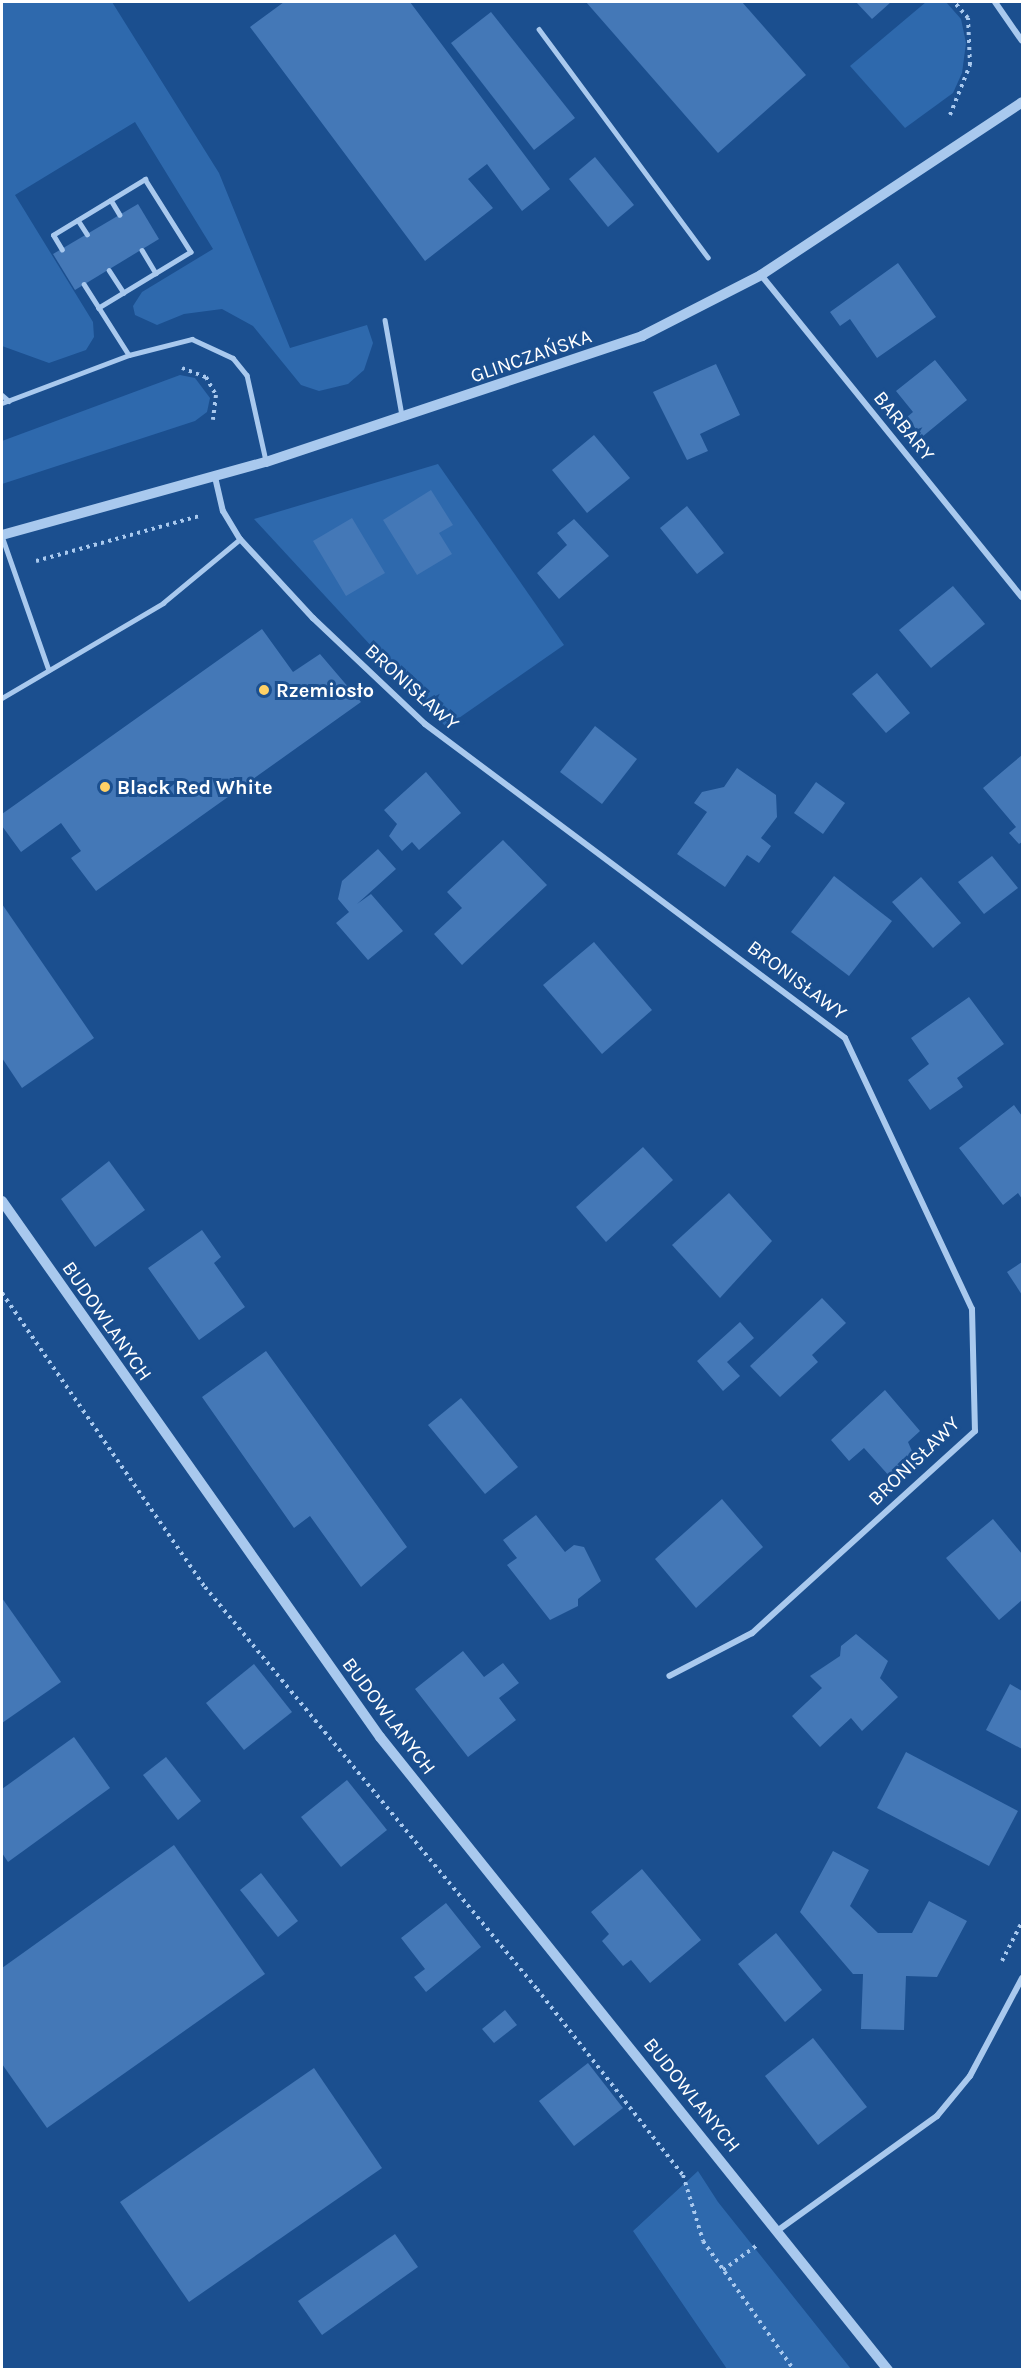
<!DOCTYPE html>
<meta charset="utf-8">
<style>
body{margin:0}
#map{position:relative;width:1024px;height:2371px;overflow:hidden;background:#1b4f8f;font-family:Karla,sans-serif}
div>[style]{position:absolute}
.green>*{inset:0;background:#2e69ad}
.building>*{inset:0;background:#4478b7}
.path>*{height:4px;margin-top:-2px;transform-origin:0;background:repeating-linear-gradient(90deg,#a9c9ee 0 3px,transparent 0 7.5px)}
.service>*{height:4.5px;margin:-2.25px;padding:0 2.25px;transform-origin:2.25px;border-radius:2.25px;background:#a9c9ee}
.minor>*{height:6px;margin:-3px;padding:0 3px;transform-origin:3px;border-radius:3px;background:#a9c9ee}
.tertiary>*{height:10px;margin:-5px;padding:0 5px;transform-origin:5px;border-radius:5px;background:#a9c9ee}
.dots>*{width:16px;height:16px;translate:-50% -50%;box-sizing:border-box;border:3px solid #1b4f8f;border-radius:50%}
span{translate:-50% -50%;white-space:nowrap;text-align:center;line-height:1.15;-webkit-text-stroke:6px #1b4f8f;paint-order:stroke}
.street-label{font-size:20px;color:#fff}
.poi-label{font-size:20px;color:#fff;font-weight:700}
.left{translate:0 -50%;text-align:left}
.frame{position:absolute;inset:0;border:3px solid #fff;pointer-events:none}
</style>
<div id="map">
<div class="green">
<i style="clip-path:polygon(2px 2px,112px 2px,219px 173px,290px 348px,367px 325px,373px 343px,364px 370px,348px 384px,319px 391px,301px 385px,253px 326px,222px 309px,184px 314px,157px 325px,135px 315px,133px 306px,142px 292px,213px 249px,135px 122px,15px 195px,93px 322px,94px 337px,86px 350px,49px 363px,2px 346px)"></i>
<i style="clip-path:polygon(926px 2px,946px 2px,961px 19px,966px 43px,962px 73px,953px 93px,905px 128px,850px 66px)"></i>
<i style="clip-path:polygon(180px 375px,195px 378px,210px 398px,207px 412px,195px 421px,2px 484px,2px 441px)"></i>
<i style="clip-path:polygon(438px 464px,564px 645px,446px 727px,254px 519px)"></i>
<i style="clip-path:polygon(698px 2171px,718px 2202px,851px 2369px,727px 2369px,633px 2231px)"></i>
</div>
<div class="building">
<i style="clip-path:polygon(284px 2px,410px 2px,550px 189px,522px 211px,487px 164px,468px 179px,493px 208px,425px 261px,250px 27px)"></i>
<i style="clip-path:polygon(586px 2px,742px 2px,806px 75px,718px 153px)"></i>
<i style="clip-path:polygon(856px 2px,891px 2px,872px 19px)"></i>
<i style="clip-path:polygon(491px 12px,575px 118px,534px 150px,451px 43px)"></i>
<i style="clip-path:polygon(595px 157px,634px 205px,608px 227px,569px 179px)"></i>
<i style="clip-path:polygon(138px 204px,159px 239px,75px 290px,53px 254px)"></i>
<i style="clip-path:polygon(898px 263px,936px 317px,877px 358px,850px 319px,840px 326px,830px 312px)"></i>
<i style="clip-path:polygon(935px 360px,967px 400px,922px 437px,907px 417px,913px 412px,896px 391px)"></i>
<i style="clip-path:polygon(716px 364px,740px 415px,700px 434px,708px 451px,687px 460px,653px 392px)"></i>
<i style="clip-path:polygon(594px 435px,630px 478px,587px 513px,552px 470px)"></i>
<i style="clip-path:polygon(431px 490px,453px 525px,439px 533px,452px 554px,417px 575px,383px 520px)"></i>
<i style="clip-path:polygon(687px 506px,724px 553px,697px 574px,660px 528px)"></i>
<i style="clip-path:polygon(352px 518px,385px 573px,346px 596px,313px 541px)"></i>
<i style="clip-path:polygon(574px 519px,609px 556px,559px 599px,537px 573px,567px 545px,557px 533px)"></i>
<i style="clip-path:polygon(953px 586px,985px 624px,931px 668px,899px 630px)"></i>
<i style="clip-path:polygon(262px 629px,293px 672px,320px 654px,361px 702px,96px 891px,71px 858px,81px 851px,61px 823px,21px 852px,2px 826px,2px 814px)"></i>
<i style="clip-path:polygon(877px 673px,910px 713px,886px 733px,852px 694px)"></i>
<i style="clip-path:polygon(595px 726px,637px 759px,602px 804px,560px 772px)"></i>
<i style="clip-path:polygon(1022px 755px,1022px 842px,1019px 844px,1009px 833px,1016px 827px,983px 788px)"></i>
<i style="clip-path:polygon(737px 768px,776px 795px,777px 817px,761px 838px,771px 846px,759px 863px,747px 855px,725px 887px,677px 854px,707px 812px,694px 803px,702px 792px,724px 787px)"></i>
<i style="clip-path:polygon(426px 772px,461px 813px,419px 850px,412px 842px,402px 851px,389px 836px,397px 824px,384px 810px)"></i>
<i style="clip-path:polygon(816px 782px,845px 803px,823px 834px,794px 813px)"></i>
<i style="clip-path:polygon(503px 840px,547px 885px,462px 965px,434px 934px,462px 908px,447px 892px)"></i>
<i style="clip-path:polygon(378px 849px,396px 869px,357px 904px,371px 894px,403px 931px,368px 960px,336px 923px,349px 912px,338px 899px,342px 881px)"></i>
<i style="clip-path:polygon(992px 856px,1018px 888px,984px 914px,958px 882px)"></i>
<i style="clip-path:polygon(834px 876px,892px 921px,849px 976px,791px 932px)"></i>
<i style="clip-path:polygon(921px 877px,961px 923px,933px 948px,892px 902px)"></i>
<i style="clip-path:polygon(2px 904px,94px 1038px,22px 1088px,2px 1058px)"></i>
<i style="clip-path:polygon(594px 942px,652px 1010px,602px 1054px,543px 985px)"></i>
<i style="clip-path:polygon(969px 997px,1004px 1044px,957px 1078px,963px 1087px,930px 1110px,908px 1080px,929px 1064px,911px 1038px)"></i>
<i style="clip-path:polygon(1014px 1105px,1022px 1116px,1022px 1199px,1018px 1193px,1003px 1205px,959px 1148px)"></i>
<i style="clip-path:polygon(643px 1147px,673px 1180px,606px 1242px,576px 1207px)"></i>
<i style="clip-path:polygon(109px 1161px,145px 1210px,95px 1247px,61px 1199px)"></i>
<i style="clip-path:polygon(729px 1193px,772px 1241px,720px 1298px,672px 1245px)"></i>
<i style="clip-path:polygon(202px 1230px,221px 1257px,214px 1263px,245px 1307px,199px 1340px,148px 1268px)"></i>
<i style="clip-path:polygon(1022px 1262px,1022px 1295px,1007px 1272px)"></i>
<i style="clip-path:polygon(822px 1298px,846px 1323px,812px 1355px,818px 1362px,780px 1397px,750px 1366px)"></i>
<i style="clip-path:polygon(740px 1322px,754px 1338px,727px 1362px,740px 1376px,723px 1391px,697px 1361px)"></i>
<i style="clip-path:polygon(266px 1351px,407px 1547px,361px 1587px,310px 1516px,294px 1528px,202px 1397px)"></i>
<i style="clip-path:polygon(885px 1390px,920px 1431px,908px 1442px,915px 1458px,891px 1478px,864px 1448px,849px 1461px,831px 1440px)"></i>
<i style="clip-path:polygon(461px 1398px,518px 1467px,485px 1494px,428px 1425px)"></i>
<i style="clip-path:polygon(722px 1499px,763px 1547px,696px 1608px,655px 1559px)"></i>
<i style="clip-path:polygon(536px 1515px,565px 1552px,574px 1545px,584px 1547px,601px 1581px,578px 1599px,578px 1606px,550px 1620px,507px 1565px,517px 1558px,503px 1540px)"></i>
<i style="clip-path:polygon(993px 1519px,1022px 1554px,1022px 1600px,999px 1620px,946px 1558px)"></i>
<i style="clip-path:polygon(2px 1598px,61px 1682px,2px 1723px)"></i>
<i style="clip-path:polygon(856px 1634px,888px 1661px,880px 1678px,898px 1697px,862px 1731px,851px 1718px,820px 1747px,792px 1716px,822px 1688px,810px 1676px,840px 1656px,841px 1646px)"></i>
<i style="clip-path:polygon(463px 1651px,484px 1677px,503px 1663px,519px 1683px,499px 1698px,516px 1720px,468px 1757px,415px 1689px)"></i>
<i style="clip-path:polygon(254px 1664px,292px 1712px,244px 1750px,206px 1703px)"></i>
<i style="clip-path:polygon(1010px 1684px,1022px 1691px,1022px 1749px,986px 1730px)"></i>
<i style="clip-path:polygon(74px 1737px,110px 1788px,8px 1862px,2px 1853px,2px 1789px)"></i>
<i style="clip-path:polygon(906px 1752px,1018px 1811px,989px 1866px,877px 1808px)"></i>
<i style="clip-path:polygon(166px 1757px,201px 1801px,178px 1820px,143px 1775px)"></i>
<i style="clip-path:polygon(347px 1780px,387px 1830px,341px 1867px,301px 1817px)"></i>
<i style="clip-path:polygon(174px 1845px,265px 1974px,47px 2128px,2px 2064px,2px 1968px)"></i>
<i style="clip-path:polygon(833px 1851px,869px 1870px,850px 1906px,878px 1933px,912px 1933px,929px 1901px,967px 1921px,937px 1977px,906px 1976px,904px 2030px,861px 2029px,863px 1974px,853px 1974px,800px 1912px)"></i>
<i style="clip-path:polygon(642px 1869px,701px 1940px,650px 1983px,631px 1960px,623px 1966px,602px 1941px,609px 1934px,591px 1912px)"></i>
<i style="clip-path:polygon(261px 1873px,298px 1921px,278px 1937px,240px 1890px)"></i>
<i style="clip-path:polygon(446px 1903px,481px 1947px,426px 1992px,414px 1977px,425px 1969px,401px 1938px)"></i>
<i style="clip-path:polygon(776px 1933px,822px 1990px,785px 2022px,738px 1964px)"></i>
<i style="clip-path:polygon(505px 2010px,517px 2025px,494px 2043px,482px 2029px)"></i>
<i style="clip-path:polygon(813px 2038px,867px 2107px,818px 2145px,765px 2076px)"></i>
<i style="clip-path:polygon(588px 2063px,623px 2108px,574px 2146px,539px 2101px)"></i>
<i style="clip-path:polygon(314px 2068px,382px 2168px,189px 2302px,120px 2202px)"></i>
<i style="clip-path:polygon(395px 2234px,418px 2267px,322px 2335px,298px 2301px)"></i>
</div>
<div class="path">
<i style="left:950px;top:115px;width:54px;rotate:-68.2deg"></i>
<i style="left:970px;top:65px;width:47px;rotate:-92.4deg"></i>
<i style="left:968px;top:18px;width:21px;rotate:-131deg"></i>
<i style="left:182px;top:368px;width:26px;rotate:21deg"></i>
<i style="left:206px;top:377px;width:21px;rotate:61deg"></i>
<i style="left:216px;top:395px;width:25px;rotate:97deg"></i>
<i style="left:36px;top:561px;width:169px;rotate:-15.4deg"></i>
<i style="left:2px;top:1293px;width:357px;rotate:55.4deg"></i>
<i style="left:205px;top:1587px;width:521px;rotate:50.45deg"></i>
<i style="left:537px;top:1989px;width:236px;rotate:51.9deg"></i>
<i style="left:683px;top:2175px;width:69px;rotate:73.1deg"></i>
<i style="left:703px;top:2241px;width:158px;rotate:54.8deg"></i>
<i style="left:1002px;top:1961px;width:44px;rotate:-62.9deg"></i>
<i style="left:723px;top:2270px;width:41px;rotate:-36deg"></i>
</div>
<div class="service">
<i style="left:539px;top:29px;width:284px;rotate:53.5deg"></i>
<i style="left:111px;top:200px;width:17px;rotate:59deg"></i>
<i style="left:78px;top:220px;width:17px;rotate:57deg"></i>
<i style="left:62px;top:250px;width:17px;rotate:-121deg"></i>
<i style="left:53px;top:235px;width:108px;rotate:-31.3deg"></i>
<i style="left:145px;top:179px;width:86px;rotate:57.8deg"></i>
<i style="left:191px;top:252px;width:108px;rotate:148.7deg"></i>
<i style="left:142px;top:250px;width:27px;rotate:59deg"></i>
<i style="left:109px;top:270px;width:27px;rotate:57deg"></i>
<i style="left:84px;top:284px;width:84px;rotate:57.6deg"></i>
<i style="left:385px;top:320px;width:97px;rotate:79.9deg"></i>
<i style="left:2px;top:395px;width:9px;rotate:41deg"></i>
<i style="left:2px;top:403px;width:136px;rotate:-20.7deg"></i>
<i style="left:129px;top:355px;width:65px;rotate:-14.3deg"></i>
<i style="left:192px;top:339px;width:45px;rotate:24.9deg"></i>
<i style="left:233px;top:358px;width:22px;rotate:51deg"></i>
<i style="left:247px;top:375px;width:88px;rotate:77.5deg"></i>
<i style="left:2px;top:536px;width:142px;rotate:70.7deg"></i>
<i style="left:2px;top:698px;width:187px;rotate:-30.5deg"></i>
<i style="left:163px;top:603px;width:100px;rotate:-39.7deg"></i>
</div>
<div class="minor">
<i style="left:995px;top:2px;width:47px;rotate:55.3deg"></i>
<i style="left:761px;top:275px;width:414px;rotate:51deg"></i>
<i style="left:215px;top:477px;width:35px;rotate:77deg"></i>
<i style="left:223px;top:511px;width:33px;rotate:59deg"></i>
<i style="left:240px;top:539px;width:108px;rotate:47.3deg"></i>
<i style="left:313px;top:618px;width:154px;rotate:43.4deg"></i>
<i style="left:425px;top:724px;width:524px;rotate:36.78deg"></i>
<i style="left:845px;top:1038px;width:299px;rotate:64.9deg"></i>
<i style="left:972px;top:1309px;width:122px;rotate:88.6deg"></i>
<i style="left:975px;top:1431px;width:301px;rotate:137.8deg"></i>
<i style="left:752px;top:1633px;width:93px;rotate:152.6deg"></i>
<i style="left:777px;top:2231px;width:197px;rotate:-35.7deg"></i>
<i style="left:937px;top:2116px;width:52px;rotate:-50.5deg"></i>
<i style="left:970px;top:2076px;width:111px;rotate:-62deg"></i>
</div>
<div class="tertiary">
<i style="left:2px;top:535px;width:274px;rotate:-15.5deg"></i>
<i style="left:266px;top:462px;width:397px;rotate:-18.5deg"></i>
<i style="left:642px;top:336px;width:134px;rotate:-27.1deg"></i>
<i style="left:761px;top:275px;width:313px;rotate:-33.5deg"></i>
<i style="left:2px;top:1201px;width:656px;rotate:54.81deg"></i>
<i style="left:380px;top:1737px;width:812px;rotate:51.25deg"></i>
</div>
<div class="dots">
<i style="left:264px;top:690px;background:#ffd166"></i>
<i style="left:105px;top:787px;background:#ffd166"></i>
</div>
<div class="street-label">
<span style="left:531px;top:356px;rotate:-19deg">GLINCZAŃSKA</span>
<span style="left:904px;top:426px;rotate:51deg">BARBARY</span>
<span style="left:412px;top:687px;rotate:42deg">BRONISŁAWY</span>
<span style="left:797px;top:980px;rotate:37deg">BRONISŁAWY</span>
<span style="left:107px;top:1321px;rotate:55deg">BUDOWLANYCH</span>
<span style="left:914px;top:1461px;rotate:-44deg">BRONISŁAWY</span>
<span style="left:389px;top:1716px;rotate:53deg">BUDOWLANYCH</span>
<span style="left:692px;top:2095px;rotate:51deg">BUDOWLANYCH</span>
</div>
<div class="poi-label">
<span class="left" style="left:276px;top:690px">Rzemiosło</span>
<span class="left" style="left:117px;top:787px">Black Red White</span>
</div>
<div class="frame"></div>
</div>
